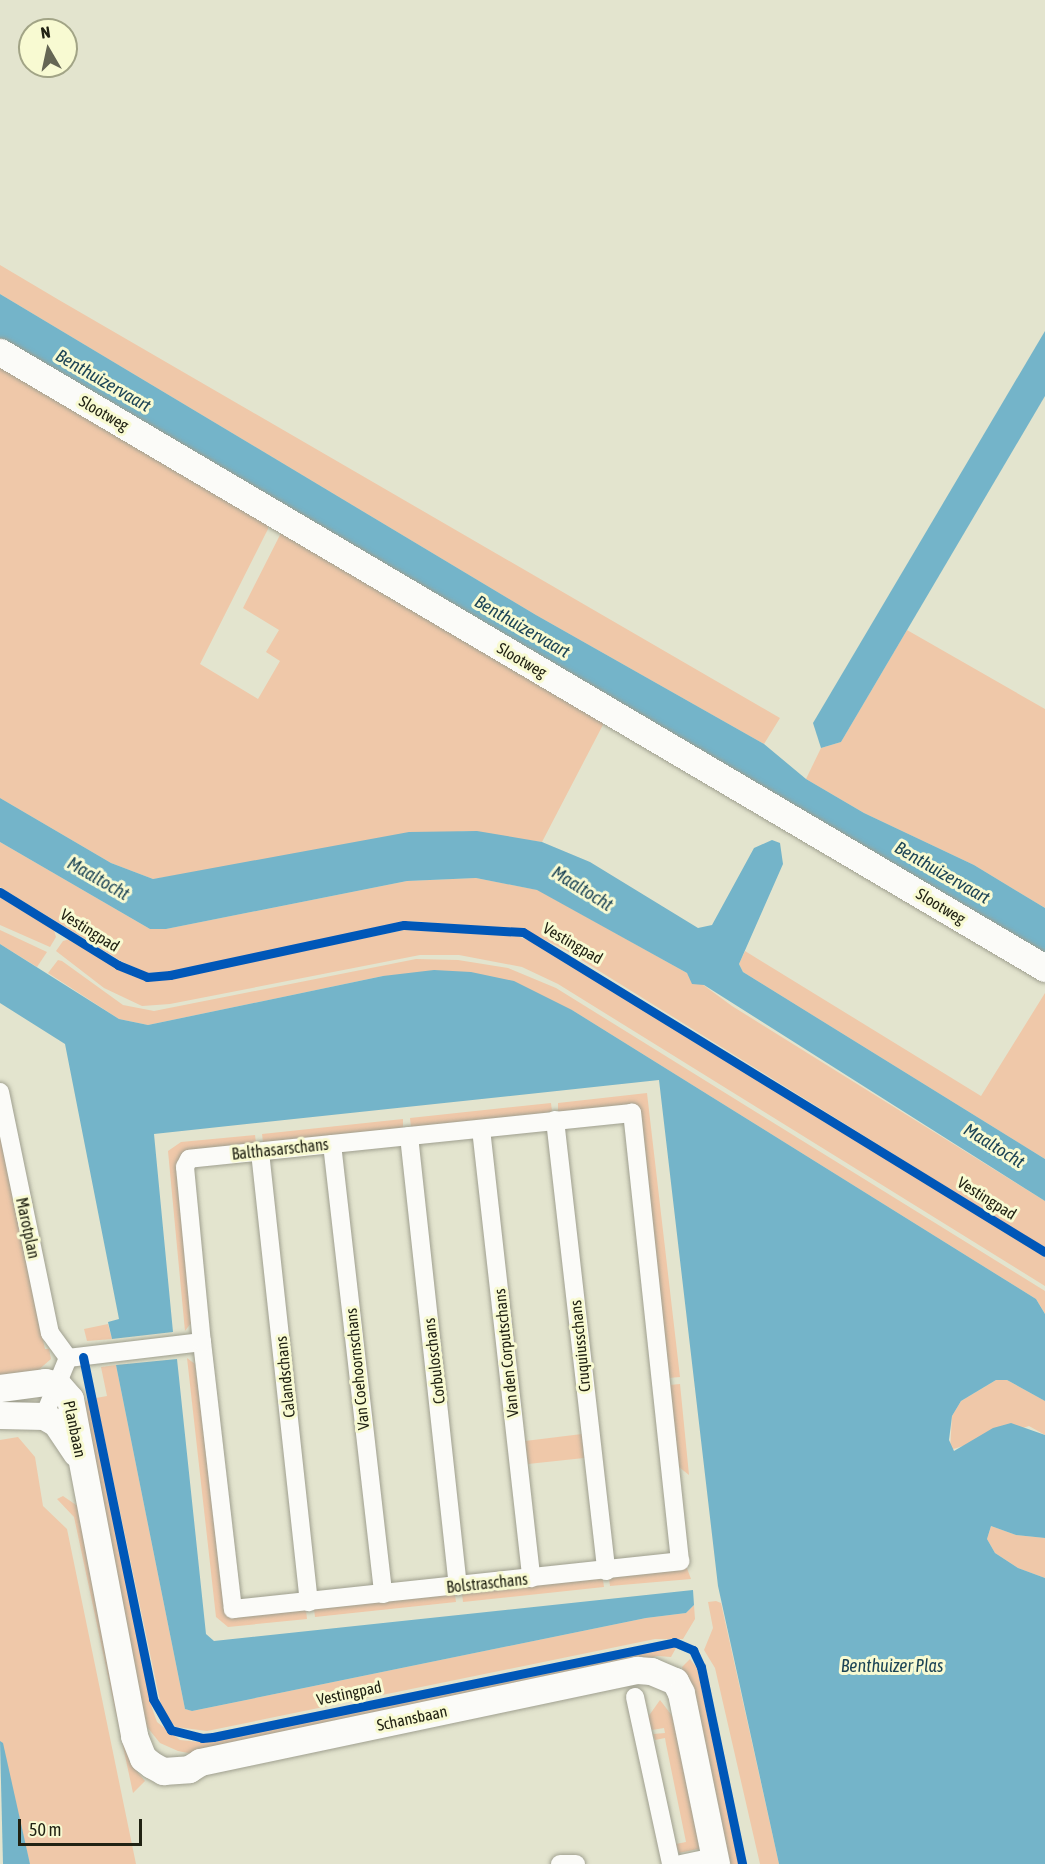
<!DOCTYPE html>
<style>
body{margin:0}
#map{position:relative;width:1045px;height:1864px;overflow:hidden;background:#e3e4ce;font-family:"Asap Condensed",sans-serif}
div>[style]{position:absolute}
.green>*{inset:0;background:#efc8a9}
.water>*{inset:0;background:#74b4c9}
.roads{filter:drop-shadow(0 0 2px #9f9f8f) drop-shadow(0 0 2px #9f9f8f)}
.street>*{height:18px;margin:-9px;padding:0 9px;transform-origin:9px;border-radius:9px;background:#fbfbf8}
.secondary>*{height:27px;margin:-13.5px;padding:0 13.5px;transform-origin:13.5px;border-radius:13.5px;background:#fbfbf8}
.cycleway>*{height:9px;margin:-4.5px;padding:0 4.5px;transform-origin:4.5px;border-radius:4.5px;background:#0057b8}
span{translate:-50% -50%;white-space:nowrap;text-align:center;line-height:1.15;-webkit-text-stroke:6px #f8fad2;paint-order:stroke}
.street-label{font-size:16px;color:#212213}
.water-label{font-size:18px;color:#1c4455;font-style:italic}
.north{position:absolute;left:18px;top:18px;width:60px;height:60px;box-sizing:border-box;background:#f8fad2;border:2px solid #a2a486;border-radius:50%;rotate:351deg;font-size:16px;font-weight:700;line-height:24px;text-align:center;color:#212213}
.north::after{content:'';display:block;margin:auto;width:21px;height:27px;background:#656654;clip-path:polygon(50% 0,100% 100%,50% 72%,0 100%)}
.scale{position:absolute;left:18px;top:1819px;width:124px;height:27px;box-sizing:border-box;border:3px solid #212213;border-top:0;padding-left:8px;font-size:18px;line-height:21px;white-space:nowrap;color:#212213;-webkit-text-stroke:4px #f8fad2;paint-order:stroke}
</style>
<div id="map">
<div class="green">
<i style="clip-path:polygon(0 265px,59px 300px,780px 718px,764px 744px,536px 615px,0 294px)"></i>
<i style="clip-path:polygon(0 362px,268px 519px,268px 529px,200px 664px,258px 699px,280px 661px,266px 652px,279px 630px,243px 608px,281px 533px,606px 719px,542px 842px,464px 831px,153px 879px,111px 863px,0 798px)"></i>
<i style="clip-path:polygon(907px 630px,1045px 709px,1045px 908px,974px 865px,864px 813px,806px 779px,821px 748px,841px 742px)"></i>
<i style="clip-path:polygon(0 842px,150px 929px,166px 929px,407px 881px,476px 878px,538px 890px,687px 973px,732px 1006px,1045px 1201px,1045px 1248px,567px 951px,525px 930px,411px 921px,169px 972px,147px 973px,121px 961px,0 887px)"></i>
<i style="clip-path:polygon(0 897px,54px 930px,56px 937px,50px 947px,0 925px)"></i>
<i style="clip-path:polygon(0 930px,47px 952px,37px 967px,0 944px)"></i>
<i style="clip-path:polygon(404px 930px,512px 934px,543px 946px,1045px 1257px,1045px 1286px,558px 984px,522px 967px,459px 955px,420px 955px,170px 1004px,142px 1006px,104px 988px,56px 951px,63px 941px,70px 939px,132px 976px,160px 981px)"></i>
<i style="clip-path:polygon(745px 951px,981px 1096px,1045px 993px,1045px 1159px,743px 972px,739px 964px)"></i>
<i style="clip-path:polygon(416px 959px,458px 960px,508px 968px,556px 988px,1045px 1291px,1045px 1314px,1036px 1299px,572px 1010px,383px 976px,148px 1025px,119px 1019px,48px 973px,58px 960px,62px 961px,123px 1005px,154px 1011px)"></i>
<i style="clip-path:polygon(647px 1093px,680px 1377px,669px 1378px,641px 1114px,558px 1111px,558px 1103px)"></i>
<i style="clip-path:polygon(551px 1103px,552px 1111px,542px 1115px,411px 1127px,410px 1118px)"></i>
<i style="clip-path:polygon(403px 1119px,403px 1127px,393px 1130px,263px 1142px,262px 1134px)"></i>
<i style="clip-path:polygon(0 1135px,45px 1349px,49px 1349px,51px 1359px,36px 1372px,0 1380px)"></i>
<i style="clip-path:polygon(255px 1135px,256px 1143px,188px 1153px,193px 1301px,189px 1302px,191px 1323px,185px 1331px,168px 1151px,181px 1142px)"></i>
<i style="clip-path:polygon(108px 1324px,112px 1339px,87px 1341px,84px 1329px)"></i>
<i style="clip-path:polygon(187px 1358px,195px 1364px,226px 1605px,306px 1610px,307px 1619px,228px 1627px,216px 1617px)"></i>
<i style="clip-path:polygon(116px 1365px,185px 1709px,192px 1711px,646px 1618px,686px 1613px,694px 1605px,695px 1619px,683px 1639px,655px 1639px,207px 1731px,176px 1727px,165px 1716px,160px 1701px,96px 1398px,107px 1396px,101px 1367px)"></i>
<i style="clip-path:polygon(996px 1380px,1007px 1380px,1045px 1401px,1045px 1435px,1029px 1426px,950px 1450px,952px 1416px,961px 1401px)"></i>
<i style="clip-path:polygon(680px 1384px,689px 1475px,679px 1467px,669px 1385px)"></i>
<i style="clip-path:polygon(88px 1399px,152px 1708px,157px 1722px,180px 1740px,199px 1742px,669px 1646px,676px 1648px,671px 1657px,658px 1656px,193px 1754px,178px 1751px,160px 1743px,147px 1727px,141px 1711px,77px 1410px)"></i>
<i style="clip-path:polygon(582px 1434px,584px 1458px,528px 1464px,525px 1441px)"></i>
<i style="clip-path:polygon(18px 1437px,35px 1457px,43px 1506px,67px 1529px,136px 1864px,30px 1864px,0 1741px,0 1440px)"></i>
<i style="clip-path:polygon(63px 1496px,79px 1507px,134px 1768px,145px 1781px,133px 1793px,74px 1517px,57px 1499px)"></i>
<i style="clip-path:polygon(991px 1526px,1016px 1535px,1045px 1538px,1045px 1578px,1018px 1568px,995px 1553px,987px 1539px)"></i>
<i style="clip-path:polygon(685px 1563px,691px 1579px,610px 1586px,609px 1579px,621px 1575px)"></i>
<i style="clip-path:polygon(592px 1578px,603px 1580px,604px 1587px,463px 1602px,462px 1594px,472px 1591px)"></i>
<i style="clip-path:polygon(444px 1593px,455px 1595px,456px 1602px,315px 1617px,314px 1609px)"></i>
<i style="clip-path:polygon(716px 1601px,721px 1603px,779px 1864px,760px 1864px,715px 1668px,704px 1650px,713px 1628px,708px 1602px)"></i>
<i style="clip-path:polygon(690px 1659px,697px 1668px,739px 1864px,726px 1864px,682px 1667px)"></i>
<i style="clip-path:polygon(660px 1700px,676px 1721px,703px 1848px,679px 1853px,676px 1844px,686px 1842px,666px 1744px,665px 1738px,655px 1740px,653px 1734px,665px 1733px,664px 1728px,652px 1730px,648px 1717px)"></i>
</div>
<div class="water">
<i style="clip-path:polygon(0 294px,536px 615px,764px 744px,806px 779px,864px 813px,974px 865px,1045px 908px,1045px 961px,0 338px)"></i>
<i style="clip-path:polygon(1045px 331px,1045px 396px,841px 742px,821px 748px,813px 723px)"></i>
<i style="clip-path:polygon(0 798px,111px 863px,153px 879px,409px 832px,477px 831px,542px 842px,590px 862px,698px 928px,712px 925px,754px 848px,772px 840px,780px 843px,783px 864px,739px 964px,743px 972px,1045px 1159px,1045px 1201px,704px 985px,692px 984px,687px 973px,537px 890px,476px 878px,407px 881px,166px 929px,150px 929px,0 842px)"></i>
<i style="clip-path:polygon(0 944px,119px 1019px,148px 1025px,383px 976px,434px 970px,471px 972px,514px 981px,572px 1010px,1036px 1299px,1045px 1314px,1045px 1401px,1007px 1380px,996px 1380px,961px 1401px,952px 1416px,949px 1440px,954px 1451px,993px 1428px,1011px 1423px,1045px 1435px,1045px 1538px,1016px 1535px,991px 1526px,987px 1539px,995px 1553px,1018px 1568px,1045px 1578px,1045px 1864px,779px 1864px,718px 1586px,659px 1080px,154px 1134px,173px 1332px,112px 1339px,108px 1322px,119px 1319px,65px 1044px,0 1003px)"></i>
<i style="clip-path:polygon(177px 1359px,206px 1634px,214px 1641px,693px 1590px,694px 1605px,686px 1613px,646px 1618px,192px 1711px,185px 1709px,116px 1365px)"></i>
<i style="clip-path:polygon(0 1741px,3px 1743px,30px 1864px,3px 1864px)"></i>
</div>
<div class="roads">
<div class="street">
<i style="left:0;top:1092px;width:246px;rotate:78.3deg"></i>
<i style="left:50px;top:1333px;width:31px;rotate:54deg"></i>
<i style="left:555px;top:1120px;width:454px;rotate:83.5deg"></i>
<i style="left:481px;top:1129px;width:452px;rotate:83.6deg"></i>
<i style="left:409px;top:1136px;width:453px;rotate:83.8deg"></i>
<i style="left:332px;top:1144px;width:453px;rotate:83.5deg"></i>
<i style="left:260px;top:1152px;width:453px;rotate:83.8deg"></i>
<i style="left:44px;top:1416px;width:63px;rotate:-67.5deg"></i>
<i style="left:68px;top:1358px;width:135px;rotate:-6.8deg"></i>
<i style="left:202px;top:1342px;width:269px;rotate:83.4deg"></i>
<i style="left:233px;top:1609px;width:450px;rotate:-6.1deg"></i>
<i style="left:680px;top:1561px;width:451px;rotate:-96.1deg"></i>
<i style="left:632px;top:1113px;width:445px;rotate:174.1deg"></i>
<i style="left:189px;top:1159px;width:9px;rotate:117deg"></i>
<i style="left:185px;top:1167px;width:176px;rotate:84.5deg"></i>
<i style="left:635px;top:1697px;width:171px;rotate:77.8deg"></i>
<i style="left:560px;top:1864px;width:16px"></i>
<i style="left:681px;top:1864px;width:35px;rotate:-12deg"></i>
</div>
<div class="secondary">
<i style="left:0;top:352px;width:1213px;rotate:30.52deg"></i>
<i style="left:0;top:1388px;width:45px;rotate:-7.6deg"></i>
<i style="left:45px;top:1382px;width:13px;rotate:13deg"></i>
<i style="left:58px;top:1385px;width:18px;rotate:49deg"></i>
<i style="left:70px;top:1399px;width:343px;rotate:79.2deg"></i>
<i style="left:134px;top:1736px;width:24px;rotate:68deg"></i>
<i style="left:143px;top:1758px;width:11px;rotate:38deg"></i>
<i style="left:152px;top:1765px;width:13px;rotate:29deg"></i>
<i style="left:163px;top:1771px;width:26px;rotate:-4deg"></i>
<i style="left:189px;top:1769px;width:13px;rotate:-32deg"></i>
<i style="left:200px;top:1762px;width:447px;rotate:-11.9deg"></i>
<i style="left:637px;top:1670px;width:14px;rotate:4deg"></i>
<i style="left:651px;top:1671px;width:26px;rotate:23deg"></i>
<i style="left:675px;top:1681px;width:13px;rotate:63deg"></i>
<i style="left:681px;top:1693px;width:175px;rotate:78.4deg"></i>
<i style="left:0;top:1415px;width:44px;rotate:1.3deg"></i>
<i style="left:44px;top:1416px;width:14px;rotate:30deg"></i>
<i style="left:56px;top:1423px;width:36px;rotate:56deg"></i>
</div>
</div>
<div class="cycleway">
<i style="left:0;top:892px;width:139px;rotate:31.7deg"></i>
<i style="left:118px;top:965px;width:31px;rotate:22deg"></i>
<i style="left:147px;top:977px;width:23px;rotate:-5deg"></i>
<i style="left:170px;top:975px;width:239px;rotate:-12.1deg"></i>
<i style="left:404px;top:925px;width:119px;rotate:3.4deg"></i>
<i style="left:523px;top:932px;width:612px;rotate:31.51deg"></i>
<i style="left:83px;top:1357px;width:349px;rotate:78.4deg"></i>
<i style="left:153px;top:1699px;width:36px;rotate:60deg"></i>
<i style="left:171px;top:1730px;width:32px;rotate:14deg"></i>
<i style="left:202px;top:1738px;width:11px;rotate:-5deg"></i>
<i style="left:213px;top:1737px;width:471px;rotate:-11.6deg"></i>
<i style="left:674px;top:1642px;width:21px;rotate:23deg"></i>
<i style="left:693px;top:1650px;width:19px;rotate:65deg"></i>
<i style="left:701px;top:1667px;width:201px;rotate:78.2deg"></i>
</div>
<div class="street-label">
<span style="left:104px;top:413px;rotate:30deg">Slootweg</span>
<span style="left:522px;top:660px;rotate:30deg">Slootweg</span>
<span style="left:941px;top:906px;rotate:31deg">Slootweg</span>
<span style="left:90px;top:930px;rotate:32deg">Vestingpad</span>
<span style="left:573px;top:943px;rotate:30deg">Vestingpad</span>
<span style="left:280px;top:1149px;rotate:-6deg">Balthasarschans</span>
<span style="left:987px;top:1198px;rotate:32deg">Vestingpad</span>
<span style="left:28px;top:1228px;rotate:78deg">Marotplan</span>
<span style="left:580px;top:1346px;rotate:-96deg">Cruquiusschans</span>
<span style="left:506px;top:1353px;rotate:-96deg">Van den Corputschans</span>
<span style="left:434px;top:1361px;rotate:-97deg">Corbuloschans</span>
<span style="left:357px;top:1369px;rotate:-96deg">Van Coehoornschans</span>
<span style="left:285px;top:1377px;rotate:-96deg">Calandschans</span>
<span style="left:75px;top:1429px;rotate:78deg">Planbaan</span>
<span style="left:487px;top:1583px;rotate:-6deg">Bolstraschans</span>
<span style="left:349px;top:1693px;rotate:-12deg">Vestingpad</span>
<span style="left:412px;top:1718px;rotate:-12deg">Schansbaan</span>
</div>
<div class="water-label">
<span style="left:103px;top:381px;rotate:30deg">Benthuizervaart</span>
<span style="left:522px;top:627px;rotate:30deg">Benthuizervaart</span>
<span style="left:942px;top:873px;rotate:30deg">Benthuizervaart</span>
<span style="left:98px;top:879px;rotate:30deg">Maaltocht</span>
<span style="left:582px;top:889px;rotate:32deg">Maaltocht</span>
<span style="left:994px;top:1146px;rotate:32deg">Maaltocht</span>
<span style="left:892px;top:1666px">Benthuizer Plas</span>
</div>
<div class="north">N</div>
<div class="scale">50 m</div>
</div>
